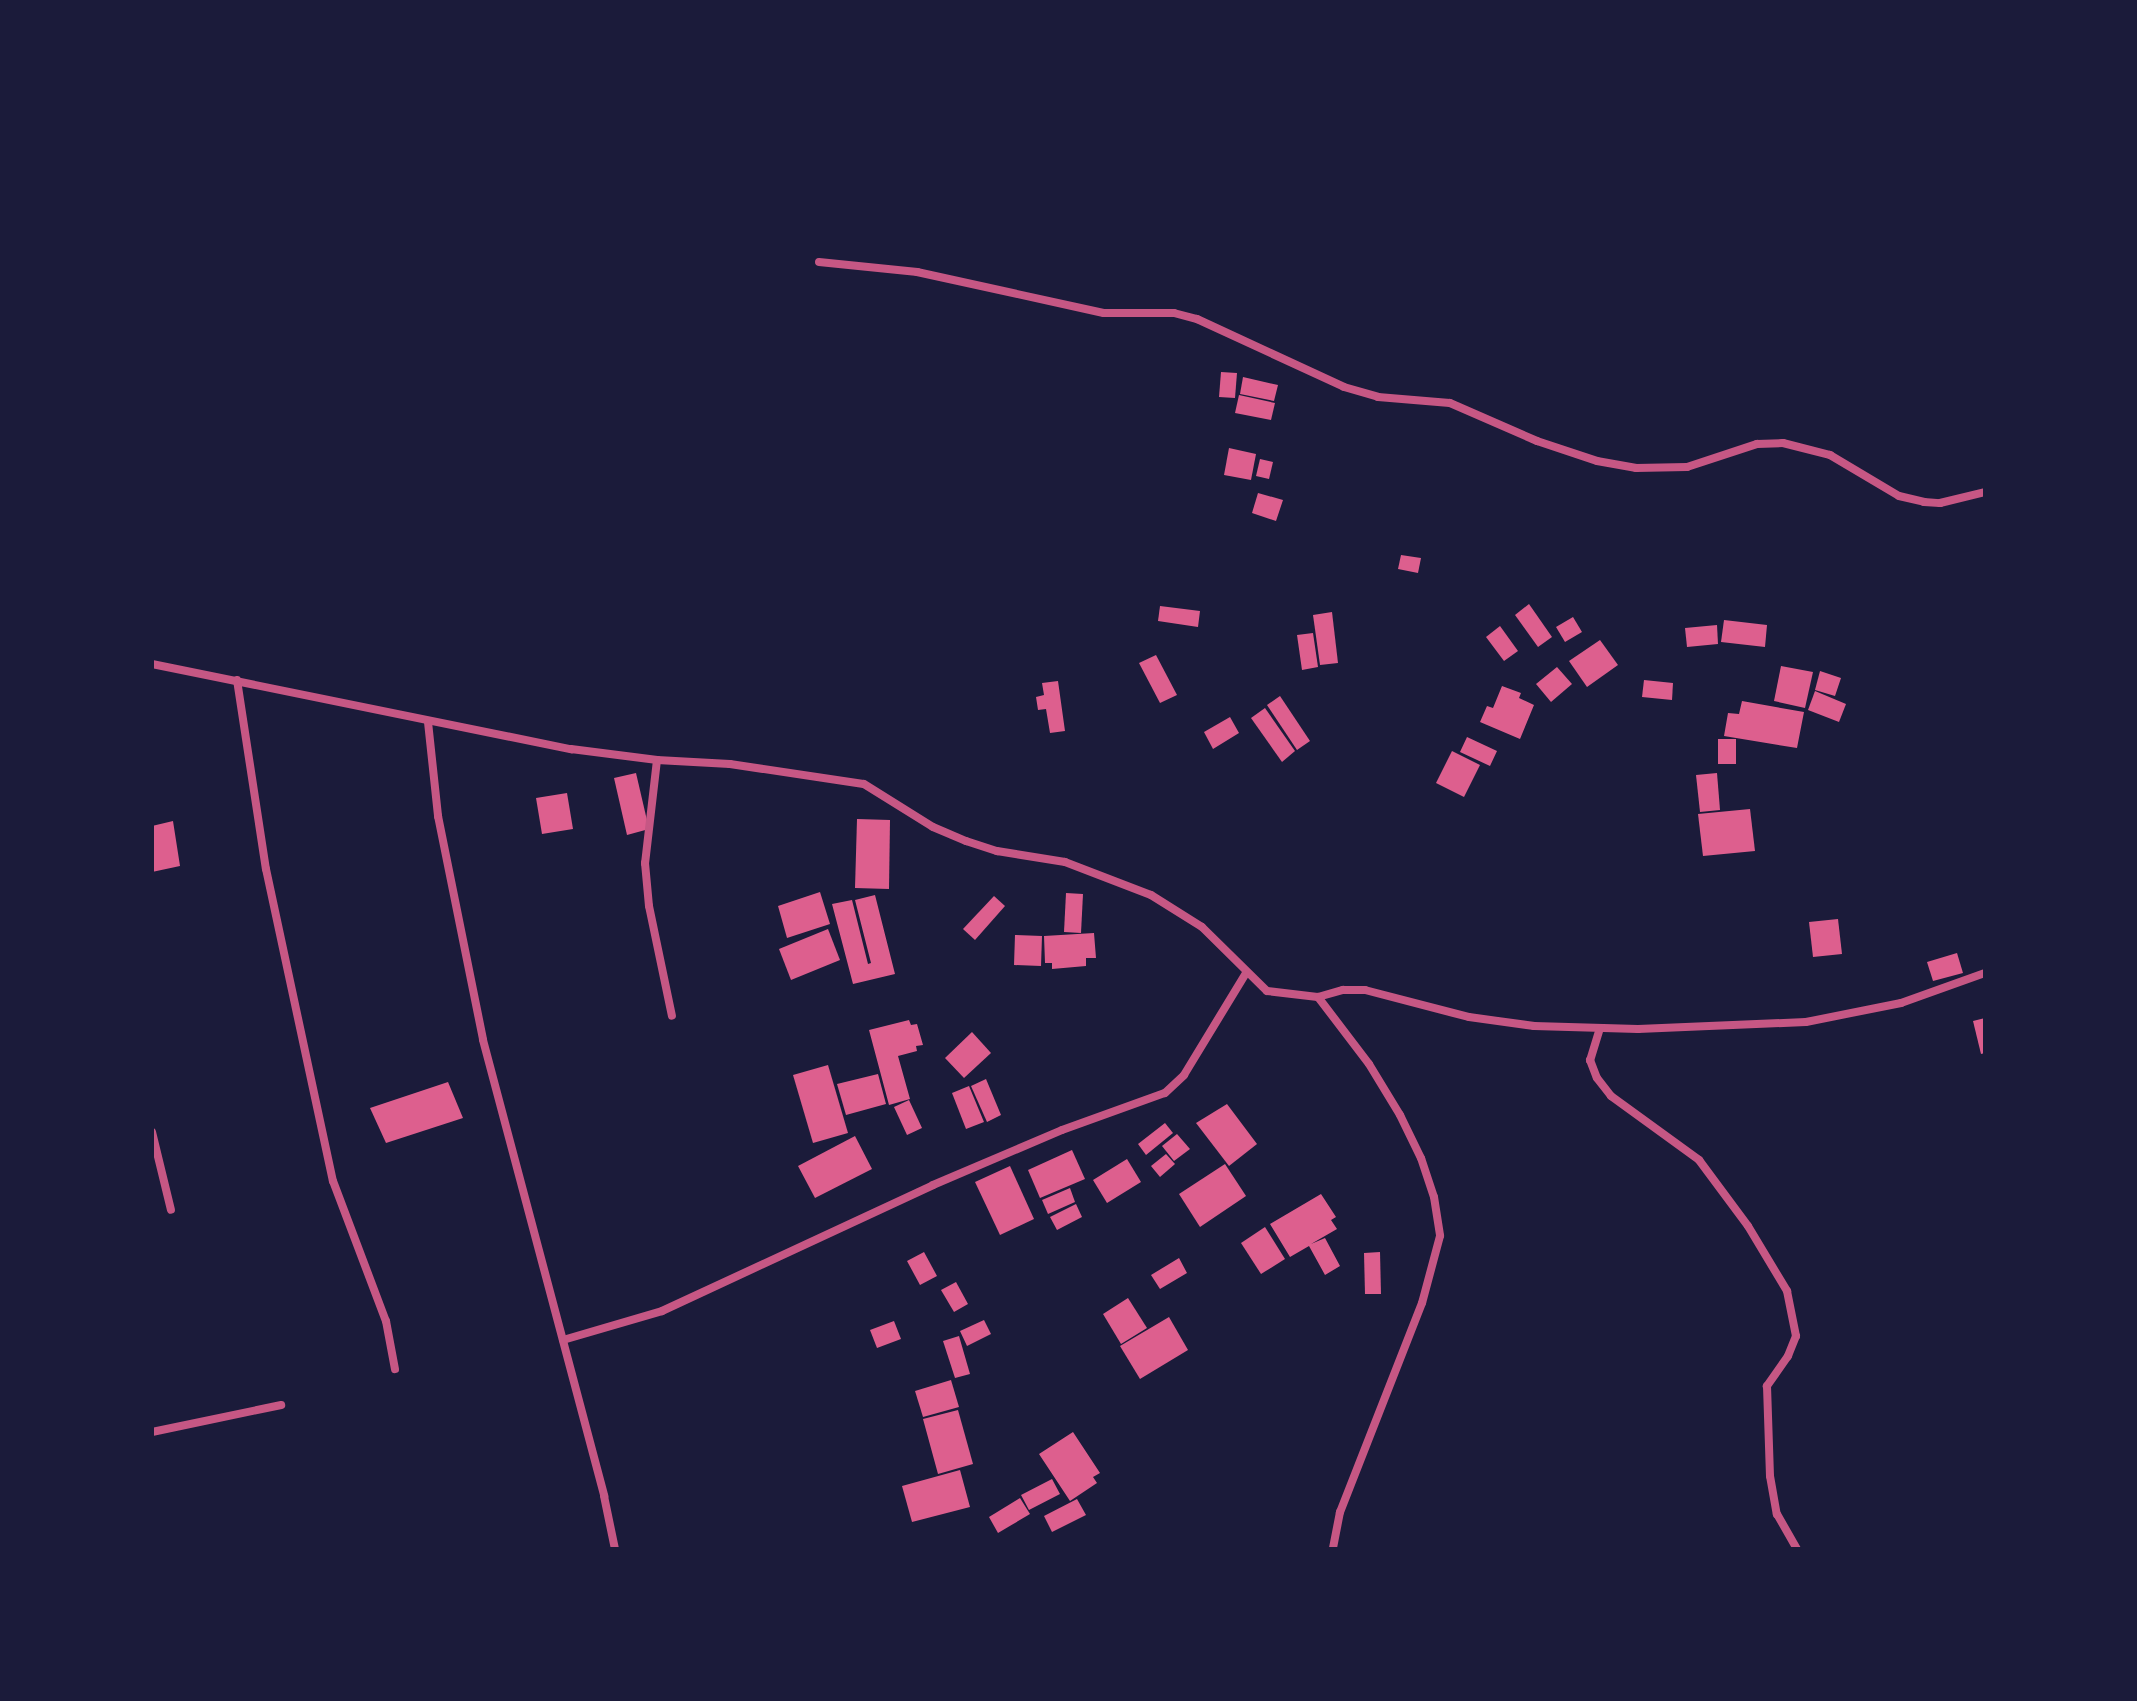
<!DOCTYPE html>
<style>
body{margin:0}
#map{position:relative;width:2137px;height:1701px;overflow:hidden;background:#1b1b3a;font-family:"Nunito Sans",sans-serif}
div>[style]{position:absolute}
.building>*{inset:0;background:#dd5f8e}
.minor>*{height:8px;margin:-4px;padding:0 4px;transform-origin:4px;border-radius:4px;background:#c65784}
span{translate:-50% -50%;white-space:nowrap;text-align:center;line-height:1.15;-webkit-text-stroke:8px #1b1b3a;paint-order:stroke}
.frame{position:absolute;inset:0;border:154px solid #1b1b3a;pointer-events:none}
</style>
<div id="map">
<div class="building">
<i style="clip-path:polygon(1221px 372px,1237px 373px,1235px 398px,1219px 397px)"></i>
<i style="clip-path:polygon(1243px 377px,1278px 385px,1274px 401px,1240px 394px)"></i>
<i style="clip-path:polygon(1239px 395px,1275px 403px,1271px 420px,1235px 413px)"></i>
<i style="clip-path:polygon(1229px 448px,1256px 454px,1251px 480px,1224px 475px)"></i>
<i style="clip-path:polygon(1260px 459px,1273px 462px,1269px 479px,1256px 476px)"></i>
<i style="clip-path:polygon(1258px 493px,1283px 500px,1276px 521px,1252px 513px)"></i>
<i style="clip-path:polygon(1401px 555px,1421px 558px,1418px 573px,1398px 569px)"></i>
<i style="clip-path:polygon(1529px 604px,1552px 637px,1538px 647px,1515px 615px)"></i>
<i style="clip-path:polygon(1160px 606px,1200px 611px,1198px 627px,1158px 621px)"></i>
<i style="clip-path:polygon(1332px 612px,1338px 663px,1320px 665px,1313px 615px)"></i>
<i style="clip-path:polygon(1573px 617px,1582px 632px,1565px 642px,1556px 627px)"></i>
<i style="clip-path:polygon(1724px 620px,1767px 625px,1765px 647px,1721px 642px)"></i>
<i style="clip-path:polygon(1717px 625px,1718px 644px,1687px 647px,1685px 628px)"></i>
<i style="clip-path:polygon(1500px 626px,1518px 651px,1504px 661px,1486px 637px)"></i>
<i style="clip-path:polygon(1313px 633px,1318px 667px,1302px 670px,1297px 635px)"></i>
<i style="clip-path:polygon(1600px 640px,1618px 665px,1587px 687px,1569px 661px)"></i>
<i style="clip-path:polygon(1156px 655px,1177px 695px,1160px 703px,1139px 663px)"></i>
<i style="clip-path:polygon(1781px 666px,1813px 672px,1805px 708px,1774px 701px)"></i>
<i style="clip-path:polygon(1557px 667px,1572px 684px,1551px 702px,1536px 684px)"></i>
<i style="clip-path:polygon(1820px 671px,1841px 678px,1835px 696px,1815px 690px)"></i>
<i style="clip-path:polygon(1644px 680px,1673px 683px,1672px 700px,1642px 697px)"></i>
<i style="clip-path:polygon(1058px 681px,1065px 731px,1050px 733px,1046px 709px,1038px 710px,1036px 697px,1044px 695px,1042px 683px)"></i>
<i style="clip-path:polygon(1502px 686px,1521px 693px,1519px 698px,1534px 705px,1520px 739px,1480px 722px,1487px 706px,1493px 708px)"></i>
<i style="clip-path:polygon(1815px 691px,1846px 704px,1839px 722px,1808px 710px)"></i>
<i style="clip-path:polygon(1280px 696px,1310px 741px,1297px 750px,1267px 705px)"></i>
<i style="clip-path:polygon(1742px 701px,1804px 712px,1797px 748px,1724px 736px,1728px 713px,1739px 714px)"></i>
<i style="clip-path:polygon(1265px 708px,1295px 751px,1282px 762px,1251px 718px)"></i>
<i style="clip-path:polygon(1230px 717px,1239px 733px,1213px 749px,1204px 732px)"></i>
<i style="clip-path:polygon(1467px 737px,1497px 751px,1490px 766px,1460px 752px)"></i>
<i style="clip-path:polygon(1718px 739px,1736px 739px,1736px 764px,1718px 764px)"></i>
<i style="clip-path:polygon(1452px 751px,1480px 765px,1464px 797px,1436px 783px)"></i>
<i style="clip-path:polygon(636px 773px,649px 829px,627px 835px,614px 778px)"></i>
<i style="clip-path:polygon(1717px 773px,1720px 810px,1700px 812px,1696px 775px)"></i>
<i style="clip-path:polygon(567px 793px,573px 829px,542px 834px,536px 798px)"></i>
<i style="clip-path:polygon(1750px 809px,1755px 851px,1703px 856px,1698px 814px)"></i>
<i style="clip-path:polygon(857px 819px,890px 820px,889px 889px,855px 888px)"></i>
<i style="clip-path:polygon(173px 821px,180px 866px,152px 872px,152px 826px)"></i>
<i style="clip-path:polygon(820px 892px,830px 924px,787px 938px,778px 906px)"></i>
<i style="clip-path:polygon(1066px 893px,1083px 894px,1081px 933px,1064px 932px)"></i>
<i style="clip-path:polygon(875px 895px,895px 974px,853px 984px,832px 904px,852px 900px,868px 964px,871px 963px,855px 900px)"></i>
<i style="clip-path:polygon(994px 896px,1005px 906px,975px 940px,963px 929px)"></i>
<i style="clip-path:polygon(1838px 919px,1842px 954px,1813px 957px,1809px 922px)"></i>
<i style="clip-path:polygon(828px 929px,840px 960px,791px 980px,779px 949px)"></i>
<i style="clip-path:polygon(1094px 933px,1096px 958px,1086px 958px,1086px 966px,1052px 969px,1052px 963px,1045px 963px,1044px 936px)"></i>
<i style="clip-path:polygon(1015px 935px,1042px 936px,1041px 966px,1014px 965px)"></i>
<i style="clip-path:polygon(1957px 953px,1963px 973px,1933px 981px,1927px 962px)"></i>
<i style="clip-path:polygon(1985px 1018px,1985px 1053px,1981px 1054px,1973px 1021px)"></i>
<i style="clip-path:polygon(909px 1020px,911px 1025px,917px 1024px,923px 1045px,916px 1046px,917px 1051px,898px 1056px,910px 1099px,889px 1105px,869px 1030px)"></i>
<i style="clip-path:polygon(972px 1032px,991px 1053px,964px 1078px,945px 1058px)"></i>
<i style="clip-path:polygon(828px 1065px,848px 1133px,813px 1143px,793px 1075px)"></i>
<i style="clip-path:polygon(878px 1074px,886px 1104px,846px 1115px,837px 1084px)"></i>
<i style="clip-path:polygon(986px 1079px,1001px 1115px,987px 1122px,971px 1086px)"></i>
<i style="clip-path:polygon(448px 1082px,463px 1118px,386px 1143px,370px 1108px)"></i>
<i style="clip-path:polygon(969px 1086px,984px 1122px,966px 1129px,952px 1093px)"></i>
<i style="clip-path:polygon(909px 1100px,922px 1128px,907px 1135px,894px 1107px)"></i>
<i style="clip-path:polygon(1227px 1104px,1257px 1144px,1229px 1166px,1196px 1123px)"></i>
<i style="clip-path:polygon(1165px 1123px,1173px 1133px,1146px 1155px,1138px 1144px)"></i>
<i style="clip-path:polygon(1177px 1134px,1190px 1149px,1174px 1161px,1162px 1146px)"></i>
<i style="clip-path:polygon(855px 1136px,872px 1169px,815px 1198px,798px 1166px)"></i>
<i style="clip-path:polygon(1072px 1150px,1085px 1179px,1040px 1198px,1028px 1170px)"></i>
<i style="clip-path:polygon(1166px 1154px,1175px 1164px,1160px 1177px,1151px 1166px)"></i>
<i style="clip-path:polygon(1127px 1159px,1141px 1182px,1107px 1203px,1093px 1180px)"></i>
<i style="clip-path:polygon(1225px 1164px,1246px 1196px,1200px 1227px,1179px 1194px)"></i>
<i style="clip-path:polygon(1010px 1166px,1034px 1219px,1000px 1235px,975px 1182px)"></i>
<i style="clip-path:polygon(1070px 1188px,1075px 1202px,1048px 1214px,1042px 1200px)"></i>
<i style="clip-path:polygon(1321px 1194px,1336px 1217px,1331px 1220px,1337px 1229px,1311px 1244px,1325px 1238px,1340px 1266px,1325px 1275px,1309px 1246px,1290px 1257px,1270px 1224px)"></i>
<i style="clip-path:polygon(1076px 1204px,1082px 1217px,1057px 1230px,1050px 1217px)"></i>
<i style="clip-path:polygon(1265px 1227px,1285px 1259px,1261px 1274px,1241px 1243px)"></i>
<i style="clip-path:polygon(924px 1252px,937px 1276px,920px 1285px,907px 1261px)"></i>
<i style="clip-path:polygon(1380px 1252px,1381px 1294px,1365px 1294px,1364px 1253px)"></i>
<i style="clip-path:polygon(1179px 1258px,1187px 1273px,1160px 1289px,1151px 1275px)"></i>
<i style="clip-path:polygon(956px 1282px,968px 1304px,954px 1312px,941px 1290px)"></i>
<i style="clip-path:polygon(1128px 1298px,1147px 1328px,1121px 1344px,1103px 1314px)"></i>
<i style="clip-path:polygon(1169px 1317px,1188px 1350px,1140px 1379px,1120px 1346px)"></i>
<i style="clip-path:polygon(984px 1320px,991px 1334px,967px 1346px,960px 1331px)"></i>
<i style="clip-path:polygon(894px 1321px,901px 1339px,877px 1348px,870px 1330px)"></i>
<i style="clip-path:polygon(959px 1336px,970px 1374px,955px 1378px,943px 1341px)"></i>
<i style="clip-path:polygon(951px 1380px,959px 1407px,923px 1417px,915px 1391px)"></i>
<i style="clip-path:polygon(958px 1410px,973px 1464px,938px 1474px,923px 1419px)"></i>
<i style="clip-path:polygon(1073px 1432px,1100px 1473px,1093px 1477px,1097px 1483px,1070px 1501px,1039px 1454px)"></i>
<i style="clip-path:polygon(960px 1470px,970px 1507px,912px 1522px,902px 1486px)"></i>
<i style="clip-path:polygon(1052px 1479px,1060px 1494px,1029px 1510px,1021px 1495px)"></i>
<i style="clip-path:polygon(1020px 1498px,1030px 1514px,998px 1533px,989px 1517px)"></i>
<i style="clip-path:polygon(1077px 1499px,1086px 1515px,1052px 1532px,1044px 1516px)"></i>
</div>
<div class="minor">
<i style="left:819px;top:262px;width:99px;rotate:5.8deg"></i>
<i style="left:917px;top:272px;width:191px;rotate:12.4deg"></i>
<i style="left:1104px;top:313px;width:70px"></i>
<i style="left:1174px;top:313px;width:24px;rotate:15deg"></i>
<i style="left:1197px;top:319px;width:162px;rotate:24.8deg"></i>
<i style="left:1344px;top:387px;width:35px;rotate:16deg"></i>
<i style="left:1378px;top:397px;width:72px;rotate:4.8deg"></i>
<i style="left:1450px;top:403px;width:95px;rotate:23.6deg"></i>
<i style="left:1537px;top:441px;width:63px;rotate:18.4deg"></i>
<i style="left:1597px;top:461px;width:40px;rotate:10deg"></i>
<i style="left:1636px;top:468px;width:51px;rotate:-1.1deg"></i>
<i style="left:1687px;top:467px;width:74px;rotate:-18.2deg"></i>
<i style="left:1757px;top:444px;width:26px;rotate:-2deg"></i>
<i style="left:1783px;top:443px;width:49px;rotate:14.3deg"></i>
<i style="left:1830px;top:455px;width:80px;rotate:30.7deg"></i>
<i style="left:1899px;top:496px;width:26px;rotate:13deg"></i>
<i style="left:1924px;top:502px;width:16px;rotate:4deg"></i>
<i style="left:1940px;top:503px;width:46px;rotate:-13.7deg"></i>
<i style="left:152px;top:664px;width:428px;rotate:11.5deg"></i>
<i style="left:571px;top:749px;width:87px;rotate:7.3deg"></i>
<i style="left:657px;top:760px;width:73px;rotate:3.1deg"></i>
<i style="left:730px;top:764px;width:135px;rotate:8.5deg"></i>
<i style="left:864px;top:784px;width:81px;rotate:31.9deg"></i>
<i style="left:933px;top:827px;width:36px;rotate:23deg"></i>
<i style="left:966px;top:841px;width:33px;rotate:18deg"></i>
<i style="left:997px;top:851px;width:69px;rotate:9.2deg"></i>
<i style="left:1065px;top:862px;width:92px;rotate:21deg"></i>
<i style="left:1151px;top:895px;width:60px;rotate:32.1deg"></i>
<i style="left:1202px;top:927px;width:91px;rotate:44.6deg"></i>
<i style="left:1267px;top:991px;width:51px;rotate:6.7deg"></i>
<i style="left:1318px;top:997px;width:84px;rotate:52.7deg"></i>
<i style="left:1369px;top:1064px;width:60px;rotate:58.7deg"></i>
<i style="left:1400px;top:1115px;width:48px;rotate:64deg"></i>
<i style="left:1421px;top:1158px;width:41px;rotate:71.6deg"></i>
<i style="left:1434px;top:1197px;width:39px;rotate:81deg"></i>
<i style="left:1440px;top:1236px;width:69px;rotate:105deg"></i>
<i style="left:1422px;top:1303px;width:225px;rotate:111.4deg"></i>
<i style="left:1340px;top:1512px;width:38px;rotate:101deg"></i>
<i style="left:237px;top:680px;width:191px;rotate:81.3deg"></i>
<i style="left:266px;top:869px;width:319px;rotate:77.9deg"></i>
<i style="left:333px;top:1181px;width:150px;rotate:69.3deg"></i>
<i style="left:386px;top:1321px;width:49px;rotate:79.4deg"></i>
<i style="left:428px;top:722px;width:95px;rotate:83.9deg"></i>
<i style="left:438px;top:816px;width:228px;rotate:78.6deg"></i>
<i style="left:483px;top:1040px;width:472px;rotate:75.1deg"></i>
<i style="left:604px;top:1496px;width:54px;rotate:78.3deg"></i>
<i style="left:657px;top:760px;width:104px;rotate:96.6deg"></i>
<i style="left:645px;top:863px;width:43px;rotate:84.7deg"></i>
<i style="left:649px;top:906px;width:112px;rotate:78.2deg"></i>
<i style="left:1318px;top:997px;width:26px;rotate:-16deg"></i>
<i style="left:1343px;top:990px;width:22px"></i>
<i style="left:1365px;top:990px;width:107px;rotate:14.6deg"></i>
<i style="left:1469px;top:1017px;width:66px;rotate:7.9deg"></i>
<i style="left:1534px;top:1026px;width:104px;rotate:1.7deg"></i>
<i style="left:1638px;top:1029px;width:168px;rotate:-2.4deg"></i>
<i style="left:1806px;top:1022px;width:97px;rotate:-11.3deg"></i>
<i style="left:1901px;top:1003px;width:89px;rotate:-19.7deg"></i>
<i style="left:1600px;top:1028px;width:34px;rotate:107deg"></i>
<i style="left:1590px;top:1060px;width:19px;rotate:69deg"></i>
<i style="left:1597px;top:1078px;width:23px;rotate:52deg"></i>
<i style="left:1611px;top:1096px;width:109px;rotate:36deg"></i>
<i style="left:1699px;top:1160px;width:82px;rotate:53.4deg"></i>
<i style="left:1748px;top:1226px;width:76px;rotate:59deg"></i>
<i style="left:1787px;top:1291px;width:46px;rotate:78.7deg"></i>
<i style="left:1796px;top:1336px;width:22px;rotate:112deg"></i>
<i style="left:1788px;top:1356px;width:37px;rotate:125deg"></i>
<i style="left:1767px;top:1386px;width:90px;rotate:88.1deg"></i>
<i style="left:1770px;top:1476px;width:39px;rotate:80deg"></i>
<i style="left:1777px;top:1514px;width:40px;rotate:60.3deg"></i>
<i style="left:152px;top:1132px;width:80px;rotate:76.3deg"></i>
<i style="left:563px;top:1340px;width:103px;rotate:-16.3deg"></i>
<i style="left:662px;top:1311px;width:299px;rotate:-24.9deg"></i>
<i style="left:933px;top:1185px;width:140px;rotate:-23.1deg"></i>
<i style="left:1062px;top:1130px;width:109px;rotate:-19.8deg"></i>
<i style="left:1165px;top:1093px;width:26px;rotate:-43deg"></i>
<i style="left:1184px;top:1075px;width:119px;rotate:-58.7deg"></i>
<i style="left:152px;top:1432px;width:132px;rotate:-11.8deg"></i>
</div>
<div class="frame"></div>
</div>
